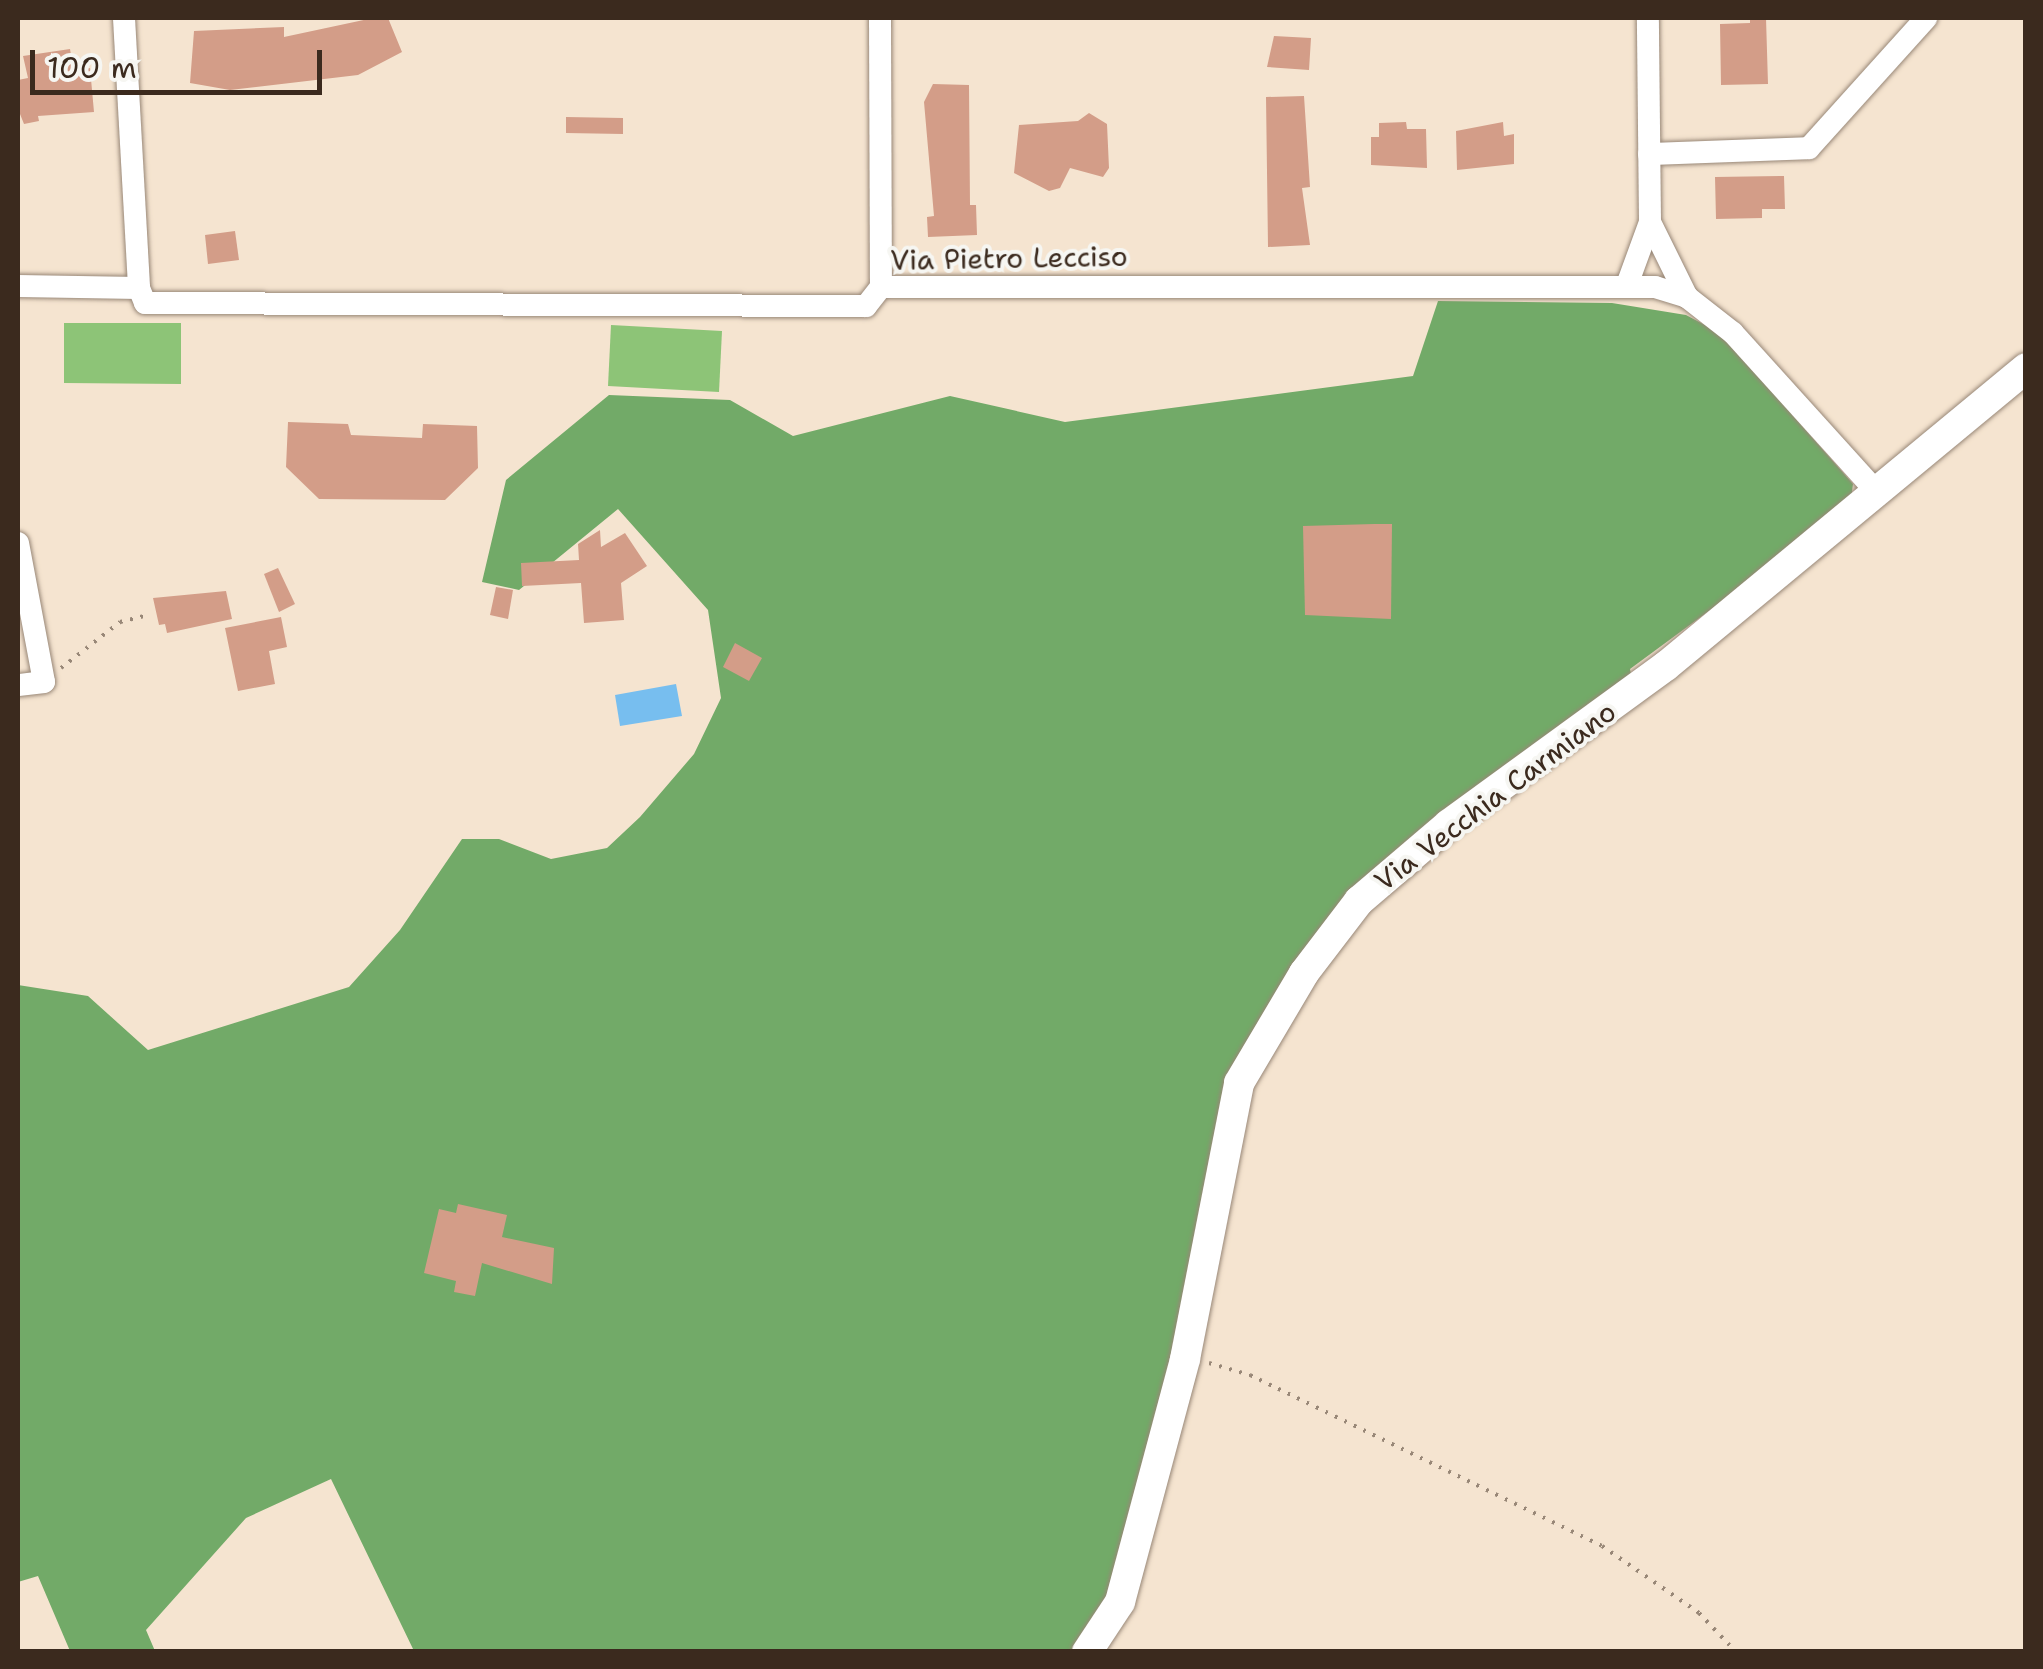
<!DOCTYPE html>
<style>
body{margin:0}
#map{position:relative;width:2043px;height:1669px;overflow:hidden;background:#f5e4d0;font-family:"Shantell Sans",sans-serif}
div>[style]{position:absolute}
.green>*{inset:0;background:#8dc477}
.forest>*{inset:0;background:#72aa68}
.water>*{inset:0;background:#77beef}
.building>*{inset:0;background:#d39d88}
.path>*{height:4px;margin-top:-2px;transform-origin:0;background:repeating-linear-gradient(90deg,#988777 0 2.5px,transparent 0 10.5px)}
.roads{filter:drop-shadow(0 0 2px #988777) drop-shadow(0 0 2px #988777)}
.minor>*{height:22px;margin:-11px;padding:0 11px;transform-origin:11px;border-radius:11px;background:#fff}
.tertiary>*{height:30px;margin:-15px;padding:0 15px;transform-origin:15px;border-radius:15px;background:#fff}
span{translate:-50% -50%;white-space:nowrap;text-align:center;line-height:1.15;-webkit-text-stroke:8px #f6f6f2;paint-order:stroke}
.street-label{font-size:28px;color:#3b2a1e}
.frame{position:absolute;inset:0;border:20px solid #3b2a1e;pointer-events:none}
.scale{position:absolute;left:30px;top:50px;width:292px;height:45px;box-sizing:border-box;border:5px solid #3b2a1e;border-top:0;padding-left:12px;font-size:30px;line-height:35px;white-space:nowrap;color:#3b2a1e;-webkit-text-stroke:8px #f6f6f2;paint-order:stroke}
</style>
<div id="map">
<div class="green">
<i style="clip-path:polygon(64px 323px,181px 323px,181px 384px,64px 383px)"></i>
<i style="clip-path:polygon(611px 325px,722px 331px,719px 392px,608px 386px)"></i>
</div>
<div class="forest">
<i style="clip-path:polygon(1438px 301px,1612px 303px,1686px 315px,1720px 333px,1853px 484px,1850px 507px,1630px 669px,1633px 685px,1317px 940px,1212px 1180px,1114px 1599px,1080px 1651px,414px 1651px,331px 1479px,246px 1518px,146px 1630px,155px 1651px,70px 1651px,38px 1576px,18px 1582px,18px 985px,88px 996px,148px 1050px,349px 987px,400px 930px,462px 839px,499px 839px,551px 859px,607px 848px,640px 817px,694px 754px,721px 698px,708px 610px,618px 509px,519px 590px,482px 582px,506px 480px,609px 395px,730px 400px,793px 436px,950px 396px,1065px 422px,1413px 376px)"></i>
</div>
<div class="water">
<i style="clip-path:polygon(676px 684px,682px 716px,620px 726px,615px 695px)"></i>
</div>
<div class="building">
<i style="clip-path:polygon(373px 18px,388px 18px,402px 52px,358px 75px,230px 90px,190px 83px,194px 31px,284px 27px,284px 37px)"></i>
<i style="clip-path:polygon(1750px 18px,1766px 18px,1768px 84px,1721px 85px,1720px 24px,1750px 23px)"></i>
<i style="clip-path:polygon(1274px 36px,1311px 38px,1309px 70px,1267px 67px)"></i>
<i style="clip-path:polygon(70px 49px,74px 72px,90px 68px,94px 112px,38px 116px,39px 121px,24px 124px,18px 109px,18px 80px,28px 78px,23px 56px)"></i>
<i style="clip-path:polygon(933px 84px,969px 85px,970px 205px,976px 205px,977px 235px,928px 237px,927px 217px,934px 216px,924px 102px)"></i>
<i style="clip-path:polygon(1304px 96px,1310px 187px,1302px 188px,1310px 245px,1268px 247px,1266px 97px)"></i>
<i style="clip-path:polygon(1089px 113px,1107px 124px,1109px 168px,1103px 177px,1070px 168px,1060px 188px,1049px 191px,1014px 173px,1019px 125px,1078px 121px)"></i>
<i style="clip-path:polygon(566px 117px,623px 118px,623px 134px,566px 133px)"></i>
<i style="clip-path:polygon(1406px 122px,1407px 129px,1426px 129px,1427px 168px,1371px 165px,1371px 137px,1379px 137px,1379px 123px)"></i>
<i style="clip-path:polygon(1503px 122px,1504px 136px,1514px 134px,1514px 164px,1457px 170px,1456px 131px)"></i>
<i style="clip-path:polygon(1784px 176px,1785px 209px,1762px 209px,1762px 218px,1716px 219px,1715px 177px)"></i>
<i style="clip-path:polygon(235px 231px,239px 260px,208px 264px,205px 235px)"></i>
<i style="clip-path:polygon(288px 422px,348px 424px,351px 435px,422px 438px,423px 424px,477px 426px,478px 468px,445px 500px,319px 499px,286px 467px)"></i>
<i style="clip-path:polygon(1374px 524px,1392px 524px,1391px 619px,1305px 615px,1303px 526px)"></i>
<i style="clip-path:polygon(600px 530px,601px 547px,625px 533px,647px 566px,621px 583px,624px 620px,584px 623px,581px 583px,522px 586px,521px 563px,579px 560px,578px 544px)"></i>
<i style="clip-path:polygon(278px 568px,295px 604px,279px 612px,264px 574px)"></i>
<i style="clip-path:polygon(496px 587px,513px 590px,508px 619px,490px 615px)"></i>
<i style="clip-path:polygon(226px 591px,232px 619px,167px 633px,165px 624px,159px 625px,153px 598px)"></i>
<i style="clip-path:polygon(281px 617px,287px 647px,269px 651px,275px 684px,238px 691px,225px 628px)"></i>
<i style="clip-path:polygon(735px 643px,762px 658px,749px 681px,723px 667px)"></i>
<i style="clip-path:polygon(458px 1204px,507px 1215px,502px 1237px,554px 1248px,552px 1284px,482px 1263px,475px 1296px,454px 1292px,456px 1281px,424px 1273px,439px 1209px,456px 1213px)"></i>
</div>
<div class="path">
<i style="left:61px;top:668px;width:75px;rotate:-37.9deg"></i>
<i style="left:120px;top:622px;width:30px;rotate:-14deg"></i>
<i style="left:1209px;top:1363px;width:43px;rotate:16.3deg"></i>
<i style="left:1250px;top:1375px;width:391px;rotate:25.9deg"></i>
<i style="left:1602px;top:1546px;width:118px;rotate:34.6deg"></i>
<i style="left:1699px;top:1613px;width:54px;rotate:46.5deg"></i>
</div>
<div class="roads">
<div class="minor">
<i style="left:124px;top:18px;width:270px;rotate:86.8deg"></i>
<i style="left:880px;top:18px;width:269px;rotate:89.8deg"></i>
<i style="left:1649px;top:154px;width:160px;rotate:-2.1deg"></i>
<i style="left:1809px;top:148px;width:175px;rotate:-48deg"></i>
<i style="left:1650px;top:222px;width:84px;rotate:63.7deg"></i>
<i style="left:1627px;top:285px;width:67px;rotate:-69.9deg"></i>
<i style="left:1650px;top:222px;width:204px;rotate:-90.6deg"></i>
<i style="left:18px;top:286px;width:121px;rotate:0.9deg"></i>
<i style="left:139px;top:288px;width:16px;rotate:68deg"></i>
<i style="left:145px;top:303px;width:721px;rotate:0.24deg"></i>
<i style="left:866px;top:306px;width:24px;rotate:-52deg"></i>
<i style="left:881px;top:287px;width:774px"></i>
<i style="left:1655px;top:287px;width:34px;rotate:17deg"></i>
<i style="left:1687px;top:297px;width:58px;rotate:38deg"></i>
<i style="left:1733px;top:333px;width:213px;rotate:47.9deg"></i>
<i style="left:18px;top:543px;width:141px;rotate:79.4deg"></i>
<i style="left:44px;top:682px;width:26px;rotate:173deg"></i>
</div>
<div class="tertiary">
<i style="left:1087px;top:1652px;width:60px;rotate:-56.6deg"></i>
<i style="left:1120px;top:1602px;width:252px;rotate:-75deg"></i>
<i style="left:1185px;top:1359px;width:281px;rotate:-78.9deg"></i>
<i style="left:1239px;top:1083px;width:128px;rotate:-59.4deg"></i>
<i style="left:1304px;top:973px;width:91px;rotate:-52.6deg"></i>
<i style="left:1359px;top:901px;width:118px;rotate:-40.5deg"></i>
<i style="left:1449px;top:824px;width:268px;rotate:-36.1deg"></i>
<i style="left:1666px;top:666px;width:467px;rotate:-39.6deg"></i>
</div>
</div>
<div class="street-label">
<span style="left:1009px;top:258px;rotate:-1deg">Via Pietro Lecciso</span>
<span style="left:1495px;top:796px;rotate:-37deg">Via Vecchia Carmiano</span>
</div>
<div class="frame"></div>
<div class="scale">100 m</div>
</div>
